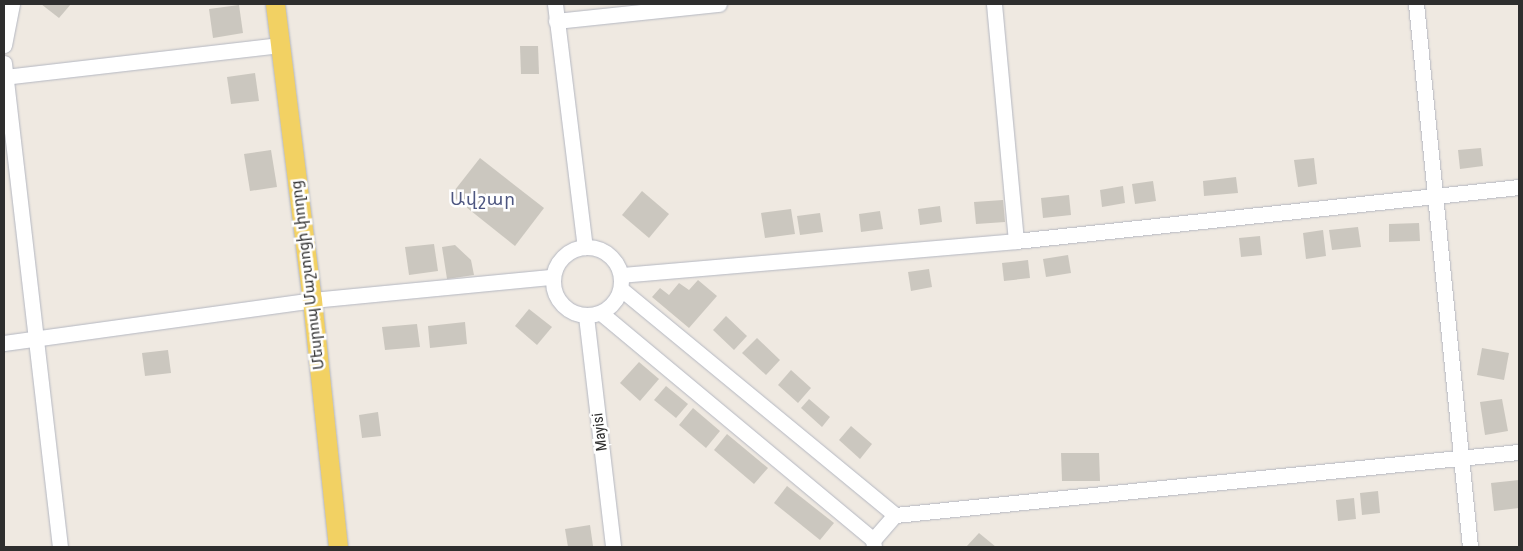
<!DOCTYPE html>
<meta charset="utf-8">
<style>
body{margin:0}
#map{position:relative;width:1523px;height:551px;overflow:hidden;background:#efe9e1;font-family:"Roboto Condensed","Noto Sans Armenian",sans-serif}
div>[style]{position:absolute}
.building>*{inset:0;background:#cbc7bf}
.roads{filter:drop-shadow(0 0 1px #b4b7c1) drop-shadow(0 0 1px #b4b7c1)}
.minor>*{height:15px;margin:-7.5px;padding:0 7.5px;transform-origin:7.5px;border-radius:7.5px;background:#fff}
.minor>.ring{margin:-7.5px;padding:0;box-sizing:content-box;background:none;border:15px solid #fff;border-radius:50%}
.major>*{height:19px;margin:-9.5px;padding:0 9.5px;transform-origin:9.5px;border-radius:9.5px;background:#f2d163}
span{translate:-50% -50%;white-space:nowrap;text-align:center;line-height:1.15;-webkit-text-stroke:5px #fff;paint-order:stroke}
.street-label{font-size:15px;color:#2e2e2e}
.quarter-label{font-size:18px;color:#4d5680;letter-spacing:1px}
.frame{position:absolute;inset:0;border:5px solid #2e2e2e;pointer-events:none}
</style>
<div id="map">
<div class="building">
<i style="clip-path:polygon(41px 4px,71px 4px,59px 18px)"></i>
<i style="clip-path:polygon(239px 5px,243px 33px,213px 38px,209px 9px)"></i>
<i style="clip-path:polygon(520px 46px,538px 46px,539px 74px,521px 74px)"></i>
<i style="clip-path:polygon(255px 73px,259px 101px,231px 104px,227px 77px)"></i>
<i style="clip-path:polygon(1481px 148px,1483px 166px,1460px 169px,1458px 150px)"></i>
<i style="clip-path:polygon(271px 150px,277px 187px,250px 191px,244px 154px)"></i>
<i style="clip-path:polygon(480px 158px,544px 208px,515px 246px,451px 195px)"></i>
<i style="clip-path:polygon(1314px 158px,1317px 184px,1298px 187px,1294px 160px)"></i>
<i style="clip-path:polygon(1236px 177px,1238px 193px,1204px 196px,1203px 181px)"></i>
<i style="clip-path:polygon(1153px 181px,1156px 201px,1135px 204px,1132px 184px)"></i>
<i style="clip-path:polygon(1123px 186px,1125px 203px,1102px 207px,1100px 190px)"></i>
<i style="clip-path:polygon(642px 191px,669px 214px,649px 238px,622px 215px)"></i>
<i style="clip-path:polygon(1069px 195px,1071px 215px,1043px 218px,1041px 198px)"></i>
<i style="clip-path:polygon(1003px 200px,1005px 222px,976px 224px,974px 202px)"></i>
<i style="clip-path:polygon(940px 206px,942px 222px,920px 225px,918px 209px)"></i>
<i style="clip-path:polygon(791px 209px,795px 234px,765px 238px,761px 213px)"></i>
<i style="clip-path:polygon(880px 211px,883px 229px,861px 232px,859px 214px)"></i>
<i style="clip-path:polygon(820px 213px,823px 232px,800px 235px,797px 216px)"></i>
<i style="clip-path:polygon(1419px 223px,1420px 241px,1389px 242px,1389px 224px)"></i>
<i style="clip-path:polygon(1358px 227px,1361px 247px,1332px 250px,1329px 230px)"></i>
<i style="clip-path:polygon(1323px 230px,1326px 256px,1306px 259px,1303px 233px)"></i>
<i style="clip-path:polygon(1260px 236px,1262px 255px,1241px 257px,1239px 238px)"></i>
<i style="clip-path:polygon(434px 244px,438px 271px,409px 275px,405px 247px)"></i>
<i style="clip-path:polygon(455px 245px,471px 260px,474px 275px,447px 279px,442px 247px)"></i>
<i style="clip-path:polygon(1068px 255px,1071px 273px,1046px 277px,1043px 259px)"></i>
<i style="clip-path:polygon(1028px 260px,1030px 278px,1004px 281px,1002px 263px)"></i>
<i style="clip-path:polygon(929px 269px,932px 287px,911px 291px,908px 272px)"></i>
<i style="clip-path:polygon(698px 280px,717px 296px,689px 328px,652px 297px,660px 288px,669px 295px,679px 283px,689px 290px)"></i>
<i style="clip-path:polygon(529px 309px,552px 327px,537px 345px,515px 326px)"></i>
<i style="clip-path:polygon(726px 316px,747px 336px,734px 350px,713px 330px)"></i>
<i style="clip-path:polygon(465px 322px,467px 344px,430px 348px,428px 326px)"></i>
<i style="clip-path:polygon(417px 324px,420px 347px,385px 350px,382px 327px)"></i>
<i style="clip-path:polygon(757px 338px,780px 360px,766px 375px,742px 353px)"></i>
<i style="clip-path:polygon(1482px 348px,1509px 353px,1504px 380px,1477px 375px)"></i>
<i style="clip-path:polygon(168px 350px,171px 373px,145px 376px,142px 353px)"></i>
<i style="clip-path:polygon(639px 362px,659px 379px,640px 401px,620px 383px)"></i>
<i style="clip-path:polygon(791px 370px,811px 388px,798px 403px,778px 385px)"></i>
<i style="clip-path:polygon(666px 386px,688px 404px,676px 418px,654px 400px)"></i>
<i style="clip-path:polygon(809px 399px,830px 417px,822px 427px,801px 408px)"></i>
<i style="clip-path:polygon(1502px 399px,1508px 431px,1485px 435px,1480px 402px)"></i>
<i style="clip-path:polygon(693px 408px,720px 431px,706px 448px,679px 425px)"></i>
<i style="clip-path:polygon(378px 412px,381px 436px,362px 438px,359px 415px)"></i>
<i style="clip-path:polygon(851px 426px,872px 444px,860px 459px,839px 440px)"></i>
<i style="clip-path:polygon(727px 434px,768px 468px,754px 484px,714px 450px)"></i>
<i style="clip-path:polygon(1061px 453px,1099px 453px,1100px 481px,1062px 481px)"></i>
<i style="clip-path:polygon(1519px 480px,1519px 508px,1494px 511px,1491px 483px)"></i>
<i style="clip-path:polygon(787px 486px,834px 523px,820px 540px,774px 503px)"></i>
<i style="clip-path:polygon(1378px 491px,1380px 513px,1362px 515px,1360px 493px)"></i>
<i style="clip-path:polygon(1354px 498px,1356px 519px,1338px 521px,1336px 500px)"></i>
<i style="clip-path:polygon(590px 525px,593px 546px,568px 547px,565px 529px)"></i>
<i style="clip-path:polygon(979px 533px,996px 547px,966px 547px)"></i>
</div>
<div class="roads">
<div class="minor">
<i style="left:555px;top:4px;width:245px;rotate:83deg"></i>
<i style="left:994px;top:4px;width:238px;rotate:84.7deg"></i>
<i style="left:1416px;top:4px;width:546px;rotate:84.32deg"></i>
<i style="left:556px;top:21px;width:164px;rotate:-6deg"></i>
<i style="left:4px;top:45px;width:42px;rotate:-79deg"></i>
<i style="left:4px;top:63px;width:487px;rotate:83.4deg"></i>
<i style="left:4px;top:77px;width:277px;rotate:-6.6deg"></i>
<i class="ring" style="left:553px;top:247px;width:53px;height:53px"></i>
<i style="left:621px;top:275px;width:396px;rotate:-4.9deg"></i>
<i style="left:1016px;top:241px;width:506px;rotate:-6.13deg"></i>
<i style="left:621px;top:289px;width:355px;rotate:39.5deg"></i>
<i style="left:601px;top:313px;width:354px;rotate:39.8deg"></i>
<i style="left:586px;top:316px;width:233px;rotate:83.3deg"></i>
<i style="left:4px;top:343px;width:311px;rotate:-7.9deg"></i>
<i style="left:312px;top:300px;width:242px;rotate:-5.5deg"></i>
<i style="left:874px;top:547px;width:7px;rotate:-98deg"></i>
<i style="left:873px;top:540px;width:33px;rotate:-49deg"></i>
<i style="left:895px;top:515px;width:627px;rotate:-5.77deg"></i>
</div>
<div class="major">
<i style="left:275px;top:4px;width:298px;rotate:82.9deg"></i>
<i style="left:312px;top:300px;width:248px;rotate:84deg"></i>
</div>
</div>
<div class="street-label">
<span style="left:308px;top:275px;rotate:-97deg">Մեսրոպ Մաշտոցի փողոց</span>
<span style="left:600px;top:432px;rotate:-97deg">Mayisi</span>
</div>
<div class="quarter-label">
<span style="left:483px;top:199px">Ավշար</span>
</div>
<div class="frame"></div>
</div>
